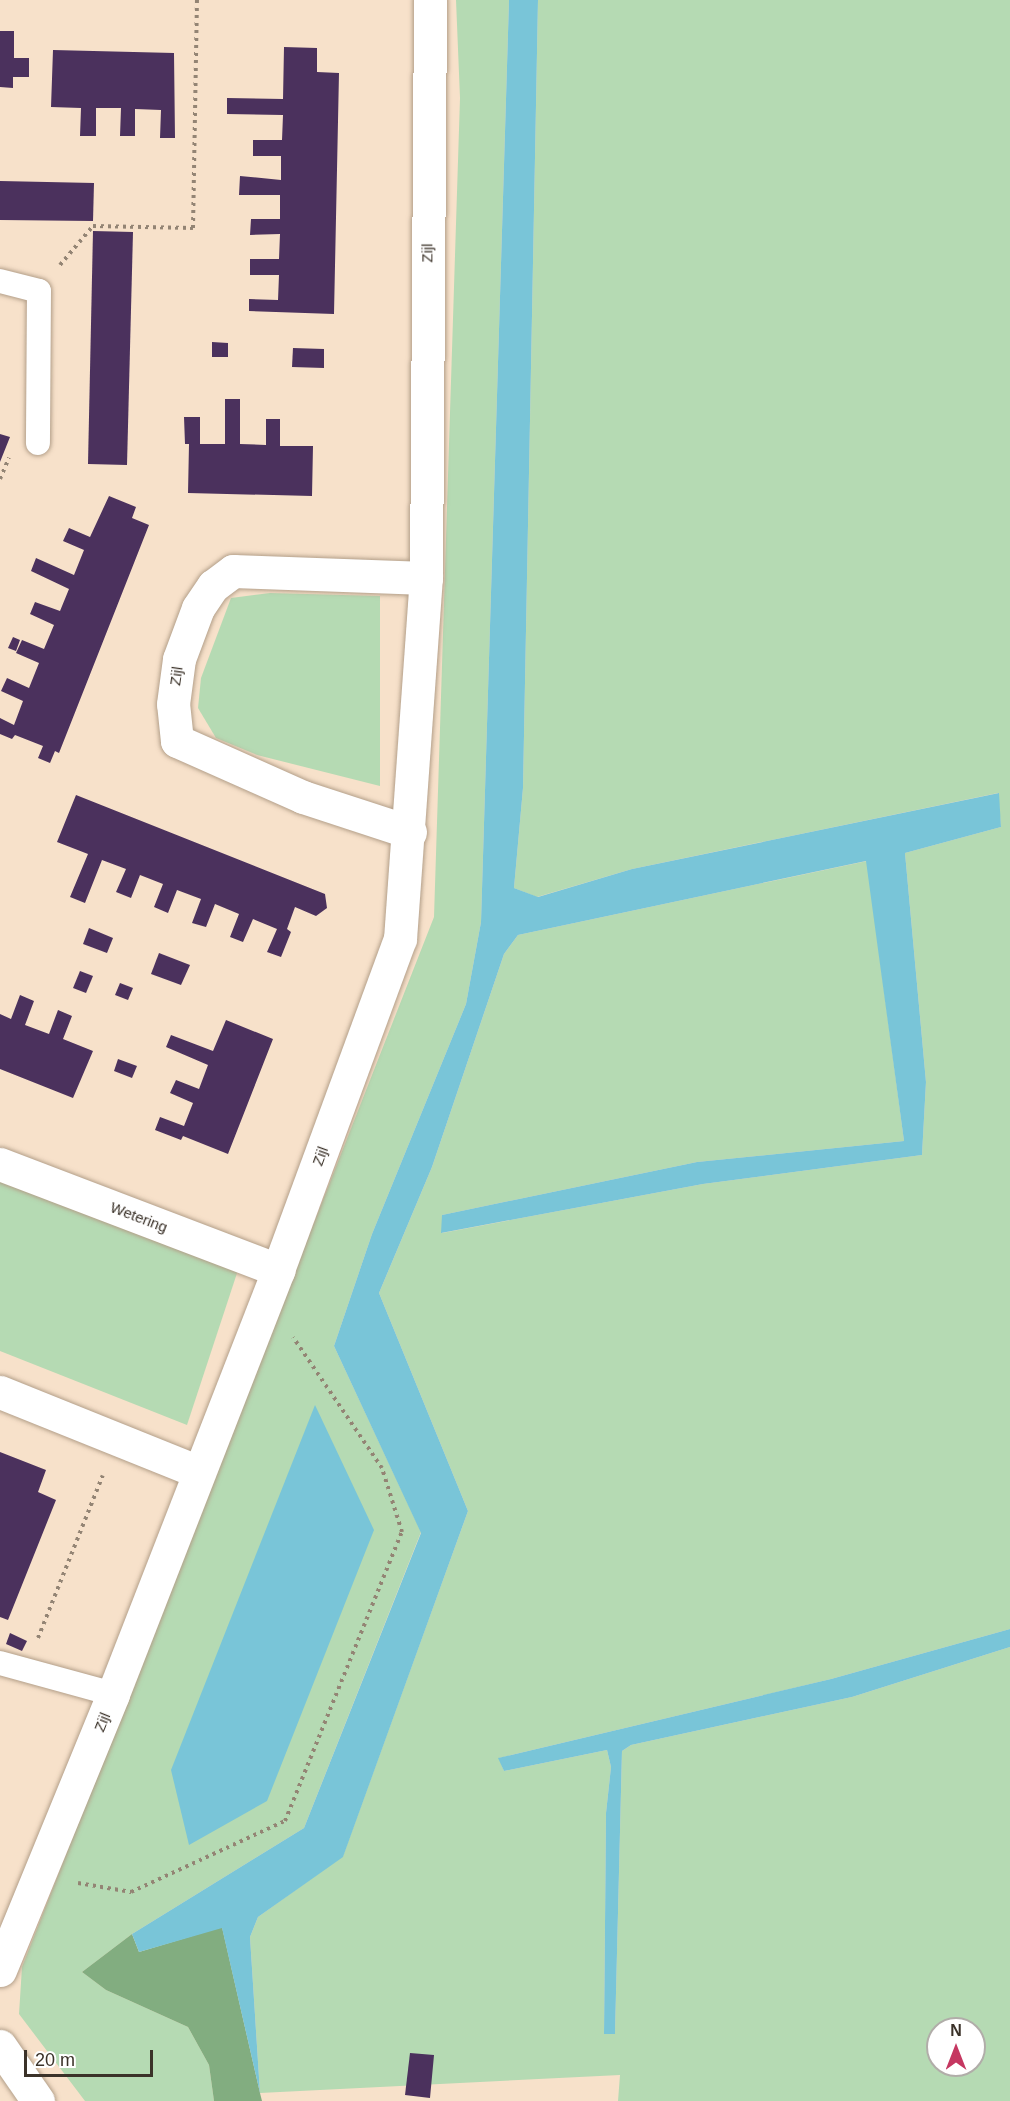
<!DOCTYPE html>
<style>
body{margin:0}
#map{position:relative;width:1010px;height:2101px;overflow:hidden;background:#f7e1ca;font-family:Helvetica,sans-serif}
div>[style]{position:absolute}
.green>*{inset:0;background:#b5dab3}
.forest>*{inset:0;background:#82ad80}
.water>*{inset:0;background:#79c5d8}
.building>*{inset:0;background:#4b315d}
.path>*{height:4px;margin-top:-2px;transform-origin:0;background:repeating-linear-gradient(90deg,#938474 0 3px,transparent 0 7.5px)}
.roads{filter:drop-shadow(0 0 2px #b39f89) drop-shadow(0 0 2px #b39f89)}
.lane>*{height:24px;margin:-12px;padding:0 12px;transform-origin:12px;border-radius:12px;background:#fff}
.street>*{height:33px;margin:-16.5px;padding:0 16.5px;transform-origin:16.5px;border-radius:16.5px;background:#fff}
.secondary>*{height:33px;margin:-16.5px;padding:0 16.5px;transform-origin:16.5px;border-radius:16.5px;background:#fff}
span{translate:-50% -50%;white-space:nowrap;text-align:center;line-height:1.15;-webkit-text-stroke:6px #fff;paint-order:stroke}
.street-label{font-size:15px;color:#3b3229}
.north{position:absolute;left:926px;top:2017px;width:60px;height:60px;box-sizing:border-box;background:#fff;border:2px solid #b1ada9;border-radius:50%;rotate:0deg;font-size:16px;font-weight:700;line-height:24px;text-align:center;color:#3b3229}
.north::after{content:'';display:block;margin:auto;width:21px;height:27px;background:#c53761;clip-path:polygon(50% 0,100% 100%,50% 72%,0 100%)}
.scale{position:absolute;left:24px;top:2050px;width:129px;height:27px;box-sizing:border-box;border:3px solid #3b3229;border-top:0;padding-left:8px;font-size:18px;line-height:21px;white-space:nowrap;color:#3b3229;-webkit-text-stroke:4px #fff;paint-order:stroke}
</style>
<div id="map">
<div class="green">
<i style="clip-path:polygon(456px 0,509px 0,481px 922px,466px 1004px,372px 1234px,334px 1346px,421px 1532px,304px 1828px,132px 1934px,82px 1972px,106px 1990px,188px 2027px,209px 2065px,214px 2101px,85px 2101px,19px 2014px,22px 1967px,434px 917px,460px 98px)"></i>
<i style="clip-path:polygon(evenodd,538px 0,1010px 0,1010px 1629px,831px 1679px,499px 1758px,504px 1771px,607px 1750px,611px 1767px,606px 1813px,604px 2034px,615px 2033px,622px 1751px,631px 1745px,852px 1697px,1010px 1647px,1010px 2101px,618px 2101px,620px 2075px,260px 2093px,250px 1937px,258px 1917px,343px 1856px,468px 1511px,379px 1293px,432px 1167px,504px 954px,518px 935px,867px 861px,904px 1141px,697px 1162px,442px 1215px,442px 1233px,703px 1184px,922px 1155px,926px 1082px,905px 853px,1001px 827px,998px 793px,632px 869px,537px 897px,514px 888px,523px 788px,538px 0,938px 2029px,974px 2029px,974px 2065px,938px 2065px,938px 2029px)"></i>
<i style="clip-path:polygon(270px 593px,380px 596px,380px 786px,257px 755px,216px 738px,198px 708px,201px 678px,231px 598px)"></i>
<i style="clip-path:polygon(0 1179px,241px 1261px,187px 1425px,0 1351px)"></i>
</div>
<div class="forest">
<i style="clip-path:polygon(222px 1927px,260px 2093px,262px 2101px,214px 2101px,209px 2065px,188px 2027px,106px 1990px,82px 1972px,132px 1934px,139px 1952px)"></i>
</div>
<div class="water">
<i style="clip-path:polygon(509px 0,538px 0,523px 788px,514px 888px,538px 897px,632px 869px,999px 793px,1001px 827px,905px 853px,926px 1082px,922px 1155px,703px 1184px,441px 1233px,442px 1215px,697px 1162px,904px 1141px,866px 861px,518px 935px,504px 954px,432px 1167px,379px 1293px,468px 1511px,343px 1857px,258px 1917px,250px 1937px,260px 2093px,222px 1928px,139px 1952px,132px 1934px,304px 1828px,421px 1533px,334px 1346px,372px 1234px,466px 1004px,481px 922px)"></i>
<i style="clip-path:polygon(315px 1405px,374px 1530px,267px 1801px,189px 1845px,171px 1770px)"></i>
<i style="clip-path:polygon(1010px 1629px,1010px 1647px,852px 1697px,631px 1745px,622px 1751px,615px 2034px,604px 2034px,606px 1813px,611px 1767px,607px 1750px,504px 1771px,498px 1758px,831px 1679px)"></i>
</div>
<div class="building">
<i style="clip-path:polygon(0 31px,14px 31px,14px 58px,29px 58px,29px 77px,13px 77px,13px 88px,0 87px)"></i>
<i style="clip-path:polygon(284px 47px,317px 48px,317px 72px,339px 73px,334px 314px,249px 311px,249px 299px,278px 300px,279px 275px,250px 275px,250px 259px,279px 259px,280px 234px,250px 235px,251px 219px,280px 219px,280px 195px,239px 195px,240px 176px,281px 180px,281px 156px,253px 156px,253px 140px,282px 140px,283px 115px,227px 114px,227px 98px,283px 99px)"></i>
<i style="clip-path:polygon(53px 50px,174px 53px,175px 138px,160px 138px,161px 110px,135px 109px,135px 136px,120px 136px,121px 108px,96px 108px,96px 136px,80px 136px,81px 108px,51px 107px)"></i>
<i style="clip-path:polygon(0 181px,94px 183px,93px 221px,0 220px)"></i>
<i style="clip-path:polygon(93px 231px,133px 232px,127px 465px,88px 464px)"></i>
<i style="clip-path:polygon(212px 342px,228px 343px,228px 357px,212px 357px)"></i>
<i style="clip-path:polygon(293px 348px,324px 349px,324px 368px,292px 367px)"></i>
<i style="clip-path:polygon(225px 399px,240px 399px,240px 444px,266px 445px,266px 419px,280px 419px,280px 446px,313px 446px,312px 496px,188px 493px,189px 444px,185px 444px,184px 417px,200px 417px,200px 444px,225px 444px)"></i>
<i style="clip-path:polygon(0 434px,10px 437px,0 462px)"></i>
<i style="clip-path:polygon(109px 496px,136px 507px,132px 518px,149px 525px,59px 753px,55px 751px,50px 763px,38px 758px,43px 746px,15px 735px,12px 739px,0 734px,0 718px,14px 725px,23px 701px,1px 691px,7px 678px,29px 688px,39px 663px,16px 653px,22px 640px,44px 649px,54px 625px,30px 614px,35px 602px,60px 611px,69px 589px,31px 571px,36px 558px,74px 575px,84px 550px,63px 541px,69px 528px,90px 537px)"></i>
<i style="clip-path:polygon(13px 637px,20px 640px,16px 651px,8px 648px)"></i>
<i style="clip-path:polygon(76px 795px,325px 894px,327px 908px,316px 916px,295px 907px,287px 929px,291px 932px,281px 957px,267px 952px,277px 929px,253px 919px,243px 942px,230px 937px,239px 914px,215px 904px,206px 927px,192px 923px,201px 899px,177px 890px,168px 913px,154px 907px,163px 884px,140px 875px,131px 898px,116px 892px,126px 869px,102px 860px,85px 903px,70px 897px,88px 854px,57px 842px)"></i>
<i style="clip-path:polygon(89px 928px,113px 938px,107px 953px,83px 944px)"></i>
<i style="clip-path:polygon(159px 953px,190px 965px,181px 985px,151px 974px)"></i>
<i style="clip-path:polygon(80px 971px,93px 976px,86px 993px,73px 988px)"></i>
<i style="clip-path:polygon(120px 983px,133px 988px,128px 1000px,115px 995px)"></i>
<i style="clip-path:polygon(20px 995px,34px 1001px,25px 1025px,49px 1034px,58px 1010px,72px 1016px,63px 1039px,93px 1051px,73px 1098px,0 1069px,0 1014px,11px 1019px)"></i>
<i style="clip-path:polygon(226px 1020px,273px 1039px,228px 1154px,183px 1136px,181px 1140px,155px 1130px,160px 1117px,184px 1126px,193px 1103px,170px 1093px,176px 1080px,199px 1089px,208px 1065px,166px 1047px,171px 1035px,213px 1051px)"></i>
<i style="clip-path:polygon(118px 1059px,137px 1066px,132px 1078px,114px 1071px)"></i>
<i style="clip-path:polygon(0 1452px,46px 1470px,38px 1492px,56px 1500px,8px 1620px,0 1617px)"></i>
<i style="clip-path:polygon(10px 1633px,27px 1641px,22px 1651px,6px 1644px)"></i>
<i style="clip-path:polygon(410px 2053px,434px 2055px,430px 2098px,405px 2095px)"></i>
</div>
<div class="path">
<i style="left:60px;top:265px;width:51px;rotate:-49.8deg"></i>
<i style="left:93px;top:226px;width:100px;rotate:1.1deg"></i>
<i style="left:193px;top:228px;width:228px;rotate:-89deg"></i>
<i style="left:0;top:479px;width:23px;rotate:-67deg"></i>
<i style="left:38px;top:1638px;width:175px;rotate:-68.3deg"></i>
<i style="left:78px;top:1883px;width:54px;rotate:9.6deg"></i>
<i style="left:131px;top:1892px;width:170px;rotate:-24.8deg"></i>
<i style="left:285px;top:1821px;width:312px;rotate:-68deg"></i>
<i style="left:402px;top:1532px;width:67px;rotate:-107.4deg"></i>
<i style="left:382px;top:1468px;width:158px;rotate:-124.2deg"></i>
</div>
<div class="roads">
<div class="lane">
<i style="left:0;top:281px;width:40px;rotate:14.4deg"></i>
<i style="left:39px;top:291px;width:152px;rotate:90.4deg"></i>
<i style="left:0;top:1663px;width:117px;rotate:15.3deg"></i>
</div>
<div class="street">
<i style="left:410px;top:832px;width:113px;rotate:-161.9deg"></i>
<i style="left:303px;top:797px;width:138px;rotate:-156deg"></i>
<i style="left:177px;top:741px;width:37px;rotate:-96deg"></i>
<i style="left:173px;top:704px;width:45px;rotate:-82.4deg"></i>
<i style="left:179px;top:659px;width:54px;rotate:-69.6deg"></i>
<i style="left:198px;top:608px;width:27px;rotate:-56deg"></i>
<i style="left:213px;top:586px;width:25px;rotate:-37deg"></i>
<i style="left:233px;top:571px;width:193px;rotate:2.1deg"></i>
<i style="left:0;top:1164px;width:298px;rotate:20.9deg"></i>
<i style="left:0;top:1392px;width:214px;rotate:21.9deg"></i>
<i style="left:0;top:1970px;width:298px;rotate:-67.7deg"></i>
<i style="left:113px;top:1694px;width:455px;rotate:-68.7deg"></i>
<i style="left:278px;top:1270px;width:353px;rotate:-69.8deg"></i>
<i style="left:400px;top:939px;width:362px;rotate:-85.9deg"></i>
<i style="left:426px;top:578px;width:578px;rotate:-89.6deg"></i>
</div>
<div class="secondary">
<i style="left:0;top:2046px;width:67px;rotate:55.4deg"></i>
</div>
</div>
<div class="street-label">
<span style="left:427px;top:253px;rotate:-90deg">Zijl</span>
<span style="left:176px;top:676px;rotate:-82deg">Zijl</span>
<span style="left:320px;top:1156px;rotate:-70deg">Zijl</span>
<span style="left:139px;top:1217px;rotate:21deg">Wetering</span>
<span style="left:102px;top:1722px;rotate:-68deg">Zijl</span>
</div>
<div class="north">N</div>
<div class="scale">20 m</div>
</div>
